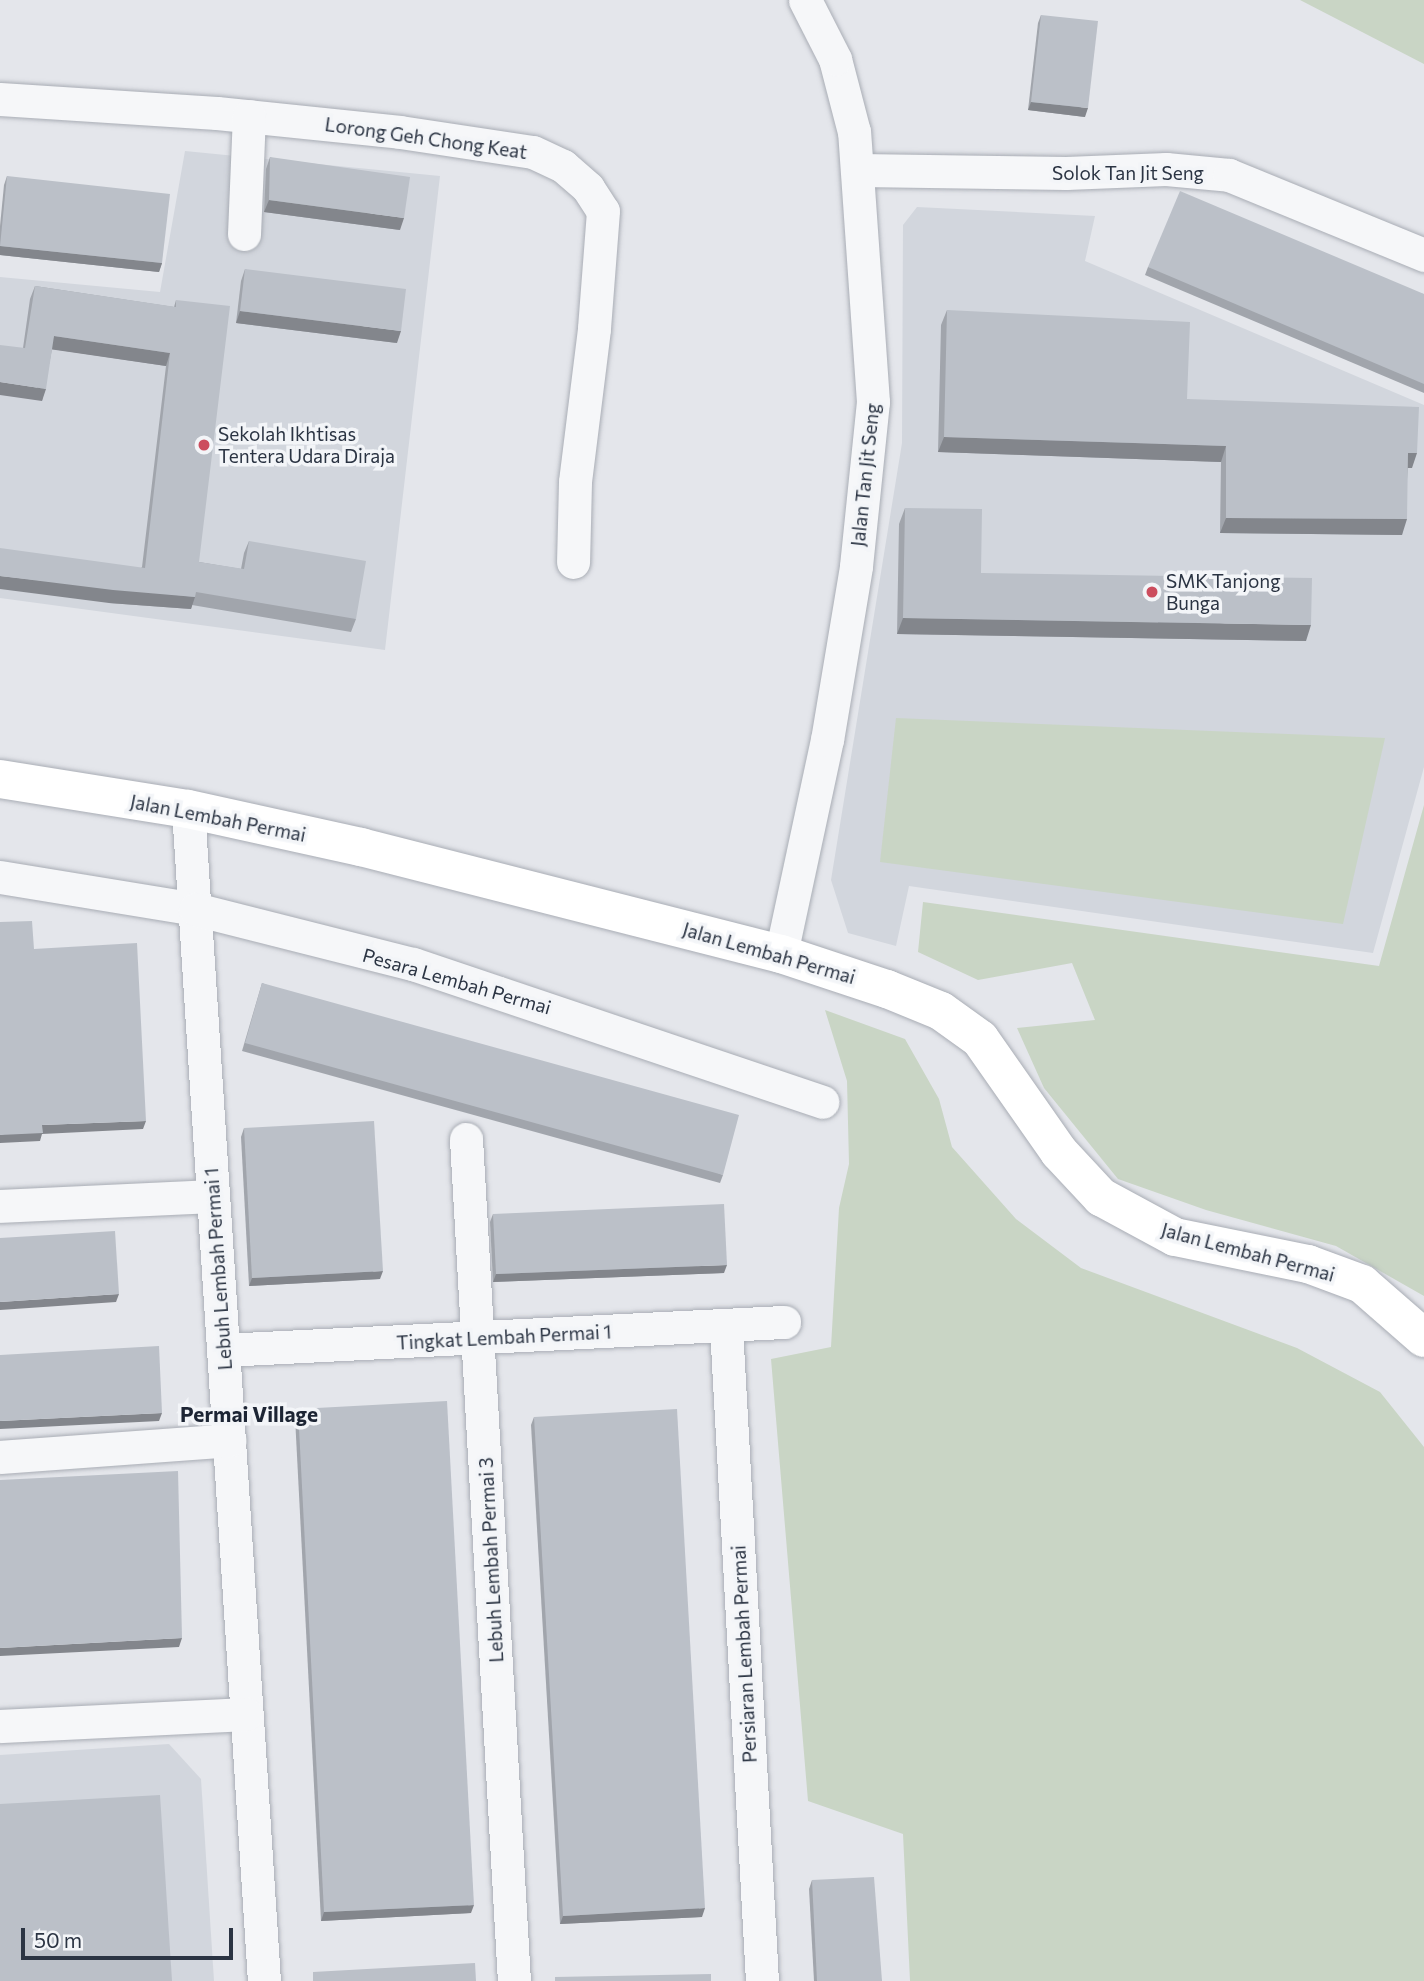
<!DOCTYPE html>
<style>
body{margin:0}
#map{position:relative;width:1424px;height:1981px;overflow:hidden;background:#e4e6eb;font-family:Commissioner,sans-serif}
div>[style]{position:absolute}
.built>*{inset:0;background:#d2d6dd}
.green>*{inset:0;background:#c9d5c5}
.roads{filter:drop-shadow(0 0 2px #a9adb5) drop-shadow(0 0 2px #a9adb5)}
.street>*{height:33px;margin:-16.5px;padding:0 16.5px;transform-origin:16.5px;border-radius:16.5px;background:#f6f7f9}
.secondary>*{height:38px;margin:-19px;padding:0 19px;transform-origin:19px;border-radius:19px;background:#fff}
.wall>*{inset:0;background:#a1a5ac}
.shaded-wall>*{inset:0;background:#83868c}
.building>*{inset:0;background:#bbc0c8}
.dots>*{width:19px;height:19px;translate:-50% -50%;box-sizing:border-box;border:4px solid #f3f5f8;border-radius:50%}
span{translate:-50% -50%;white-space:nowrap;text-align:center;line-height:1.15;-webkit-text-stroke:7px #f3f5f8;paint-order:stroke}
.street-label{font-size:19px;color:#2b3443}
.poi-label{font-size:19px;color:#2b3443}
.left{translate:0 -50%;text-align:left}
.neighbourhood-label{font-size:21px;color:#1d2534;font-weight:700}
.scale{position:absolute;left:21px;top:1928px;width:212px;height:32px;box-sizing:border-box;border:4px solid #2b3443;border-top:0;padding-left:9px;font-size:21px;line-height:24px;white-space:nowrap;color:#2b3443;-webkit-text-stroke:5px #f3f5f8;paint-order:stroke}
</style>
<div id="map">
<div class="built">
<i style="clip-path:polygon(185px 151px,440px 176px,385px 650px,0 598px,0 277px,160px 292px)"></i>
<i style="clip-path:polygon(917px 207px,1095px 216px,1085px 261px,1424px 405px,1424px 767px,1373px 953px,909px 886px,896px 946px,848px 933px,831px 880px,902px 443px,903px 225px)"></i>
<i style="clip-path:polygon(169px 1744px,201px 1779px,214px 1981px,0 1981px,0 1755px)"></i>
</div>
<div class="green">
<i style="clip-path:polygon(1300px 0,1424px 0,1424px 64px)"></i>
<i style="clip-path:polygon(896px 718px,1385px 738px,1343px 924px,880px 862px)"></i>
<i style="clip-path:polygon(1424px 805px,1424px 1296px,1336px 1246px,1206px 1210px,1118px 1179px,1044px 1088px,1017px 1028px,1095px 1020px,1072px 963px,978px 980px,918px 952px,923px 902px,1379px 966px)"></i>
<i style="clip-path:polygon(825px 1010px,905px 1039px,939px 1099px,952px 1147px,1016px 1219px,1081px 1268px,1297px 1348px,1380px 1392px,1424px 1447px,1424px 1981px,910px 1981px,903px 1834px,808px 1801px,771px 1359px,831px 1347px,839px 1208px,849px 1164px,847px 1081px)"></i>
</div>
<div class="roads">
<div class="street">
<i style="left:0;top:99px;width:217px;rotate:3.7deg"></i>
<i style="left:217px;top:113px;width:184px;rotate:5.9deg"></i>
<i style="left:400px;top:132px;width:134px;rotate:8.6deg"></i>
<i style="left:533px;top:152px;width:33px;rotate:25deg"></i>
<i style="left:563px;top:166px;width:33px;rotate:41deg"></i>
<i style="left:588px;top:188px;width:27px;rotate:57deg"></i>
<i style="left:603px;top:211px;width:118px;rotate:94.4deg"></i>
<i style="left:594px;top:329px;width:154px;rotate:97.1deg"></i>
<i style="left:575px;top:482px;width:80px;rotate:91.4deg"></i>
<i style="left:859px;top:170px;width:207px;rotate:0.8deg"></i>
<i style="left:1066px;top:173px;width:100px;rotate:-2.3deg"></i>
<i style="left:1166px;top:169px;width:63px;rotate:5.4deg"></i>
<i style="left:1229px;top:175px;width:211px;rotate:22.3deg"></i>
<i style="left:244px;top:234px;width:118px;rotate:-87.6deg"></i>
<i style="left:188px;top:809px;width:1174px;rotate:86.29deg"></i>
<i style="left:0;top:877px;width:198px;rotate:9.3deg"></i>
<i style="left:195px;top:909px;width:225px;rotate:14.2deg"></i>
<i style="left:413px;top:964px;width:432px;rotate:18.6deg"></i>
<i style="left:781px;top:954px;width:219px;rotate:-77.9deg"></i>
<i style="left:827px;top:740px;width:176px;rotate:-80.5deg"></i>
<i style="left:856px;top:566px;width:165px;rotate:-84.1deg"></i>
<i style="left:873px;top:402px;width:271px;rotate:-94deg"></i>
<i style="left:854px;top:132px;width:75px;rotate:-104.6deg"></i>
<i style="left:835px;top:59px;width:66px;rotate:-117deg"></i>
<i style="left:466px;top:1139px;width:843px;rotate:86.74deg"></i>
<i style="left:0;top:1206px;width:213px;rotate:-2.7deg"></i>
<i style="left:726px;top:1327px;width:655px;rotate:86.85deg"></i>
<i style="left:223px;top:1350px;width:562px;rotate:-2.86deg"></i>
<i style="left:0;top:1457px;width:230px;rotate:-4.2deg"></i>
<i style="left:0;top:1726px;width:246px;rotate:-2.8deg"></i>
</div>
<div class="secondary">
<i style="left:0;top:779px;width:190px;rotate:9.1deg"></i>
<i style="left:188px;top:809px;width:177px;rotate:12.4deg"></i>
<i style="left:361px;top:847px;width:433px;rotate:14.3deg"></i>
<i style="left:781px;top:954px;width:112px;rotate:18.3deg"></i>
<i style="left:887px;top:989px;width:58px;rotate:22.2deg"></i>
<i style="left:941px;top:1011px;width:48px;rotate:35.7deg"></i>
<i style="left:980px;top:1039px;width:138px;rotate:55deg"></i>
<i style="left:1059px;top:1152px;width:62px;rotate:47deg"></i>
<i style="left:1101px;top:1197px;width:84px;rotate:28.4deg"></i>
<i style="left:1175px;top:1237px;width:136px;rotate:11.5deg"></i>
<i style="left:1308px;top:1264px;width:58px;rotate:20.3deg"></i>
<i style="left:1362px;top:1284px;width:82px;rotate:41.1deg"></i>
</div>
</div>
<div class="wall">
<i style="clip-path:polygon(1041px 15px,1085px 117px,1028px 110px,1038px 23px)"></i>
<i style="clip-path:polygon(270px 157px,400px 230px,264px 212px,266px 169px)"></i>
<i style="clip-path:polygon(7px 176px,162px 263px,159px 272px,0 255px,0 226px,4px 185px)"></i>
<i style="clip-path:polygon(1148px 267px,1424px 294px,1424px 393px,1145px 275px)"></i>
<i style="clip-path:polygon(245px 269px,397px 343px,236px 323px,241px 281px)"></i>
<i style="clip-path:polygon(35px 286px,174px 307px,176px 300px,199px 562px,241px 569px,244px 553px,249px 541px,356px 619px,351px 632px,192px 605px,191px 609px,109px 603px,142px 567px,166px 366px,52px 349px,42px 401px,23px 348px,30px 299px)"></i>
<i style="clip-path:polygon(947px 310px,1187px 399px,1412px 468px,1408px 468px,1402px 535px,1220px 533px,1221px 462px,938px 452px,941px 325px)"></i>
<i style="clip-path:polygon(905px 508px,981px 573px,1306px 641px,897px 634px,899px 524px)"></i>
<i style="clip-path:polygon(262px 983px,723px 1175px,720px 1183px,242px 1051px)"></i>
<i style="clip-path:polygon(244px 1128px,380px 1279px,249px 1286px,241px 1137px)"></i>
<i style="clip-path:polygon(493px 1214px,724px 1273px,493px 1282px,490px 1222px)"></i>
<i style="clip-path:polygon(298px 1409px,471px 1913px,321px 1921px,295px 1417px)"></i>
<i style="clip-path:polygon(534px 1417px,702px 1917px,560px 1924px,531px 1425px)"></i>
<i style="clip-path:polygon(812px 1880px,882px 1981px,814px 1981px,809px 1889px)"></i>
</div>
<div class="shaded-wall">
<i style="clip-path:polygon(1031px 102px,1088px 108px,1085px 117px,1028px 110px)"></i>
<i style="clip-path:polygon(269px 200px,404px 218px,400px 230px,264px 212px)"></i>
<i style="clip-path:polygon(0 246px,162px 263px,159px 272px,0 255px)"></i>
<i style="clip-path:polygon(240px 311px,401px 331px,397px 343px,236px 323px)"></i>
<i style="clip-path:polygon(54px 336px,170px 353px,166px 366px,49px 349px)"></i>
<i style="clip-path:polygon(0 382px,46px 389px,42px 401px,0 395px)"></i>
<i style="clip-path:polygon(944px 437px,1226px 446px,1221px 462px,938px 452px)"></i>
<i style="clip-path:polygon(1408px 453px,1417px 453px,1412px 468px,1402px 468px)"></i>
<i style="clip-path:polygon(1226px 518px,1407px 519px,1402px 535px,1220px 533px)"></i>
<i style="clip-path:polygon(0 576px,195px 597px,191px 609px,109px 603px,0 589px)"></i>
<i style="clip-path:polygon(903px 618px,1311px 625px,1306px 641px,897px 634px)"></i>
<i style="clip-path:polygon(146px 1121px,143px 1129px,42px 1134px,40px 1141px,0 1143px,0 1135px,42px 1125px)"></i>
<i style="clip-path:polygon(727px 1265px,724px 1273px,493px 1282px,496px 1274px)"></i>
<i style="clip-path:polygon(383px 1271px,380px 1279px,249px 1286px,252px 1278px)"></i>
<i style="clip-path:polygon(119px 1294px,116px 1302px,0 1310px,0 1302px)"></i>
<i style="clip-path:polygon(162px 1413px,159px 1421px,0 1429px,0 1421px)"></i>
<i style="clip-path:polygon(182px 1638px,179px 1647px,0 1656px,0 1648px)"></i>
<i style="clip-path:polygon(474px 1905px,471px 1913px,321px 1921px,324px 1912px)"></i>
<i style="clip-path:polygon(705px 1908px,702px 1917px,560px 1924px,563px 1916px)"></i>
</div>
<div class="building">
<i style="clip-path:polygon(1041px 15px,1098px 21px,1088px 108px,1031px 102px)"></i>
<i style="clip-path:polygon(270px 157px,410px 177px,404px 218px,269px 200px)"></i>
<i style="clip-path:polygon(7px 176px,170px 194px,162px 263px,0 246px)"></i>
<i style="clip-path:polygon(1180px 191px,1424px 294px,1424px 384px,1148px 267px)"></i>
<i style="clip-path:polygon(245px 269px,406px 289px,401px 331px,240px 311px)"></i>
<i style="clip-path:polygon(35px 286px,176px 307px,176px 300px,230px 306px,199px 562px,244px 569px,249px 541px,366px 561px,356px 619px,196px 592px,195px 597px,113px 590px,0 576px,0 548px,145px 568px,170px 353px,54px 336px,46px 389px,0 382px,0 345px,25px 348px)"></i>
<i style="clip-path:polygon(947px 310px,1190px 322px,1187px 399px,1419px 407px,1417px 453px,1408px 453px,1407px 519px,1226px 518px,1226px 446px,944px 437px)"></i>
<i style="clip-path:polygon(905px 508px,982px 509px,981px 573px,1312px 578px,1311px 625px,903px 618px)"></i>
<i style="clip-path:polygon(32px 921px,34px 949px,137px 943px,146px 1121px,42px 1125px,43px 1133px,0 1135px,0 922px)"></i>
<i style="clip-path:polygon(262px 983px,739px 1115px,723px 1175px,245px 1043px)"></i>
<i style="clip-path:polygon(374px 1121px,383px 1271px,252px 1278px,244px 1128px)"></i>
<i style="clip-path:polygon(724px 1204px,727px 1265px,496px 1274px,493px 1214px)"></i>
<i style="clip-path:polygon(115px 1231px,119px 1294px,0 1302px,0 1238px)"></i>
<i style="clip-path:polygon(159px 1346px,162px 1413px,0 1421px,0 1355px)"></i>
<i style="clip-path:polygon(447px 1401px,474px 1905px,324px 1912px,298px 1409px)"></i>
<i style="clip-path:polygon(677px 1409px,705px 1908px,563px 1916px,534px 1417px)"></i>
<i style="clip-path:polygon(178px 1471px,182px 1638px,0 1648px,0 1480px)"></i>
<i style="clip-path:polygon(160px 1795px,172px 1981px,0 1981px,0 1804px)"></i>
<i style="clip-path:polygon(874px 1877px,882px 1981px,817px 1981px,812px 1880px)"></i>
<i style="clip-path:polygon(475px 1963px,476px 1981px,313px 1981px,313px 1972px)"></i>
<i style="clip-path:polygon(711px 1974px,711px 1981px,555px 1981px,555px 1977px)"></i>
</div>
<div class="dots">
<i style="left:204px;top:445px;background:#cc4d5e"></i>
<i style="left:1152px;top:592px;background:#cc4d5e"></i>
</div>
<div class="street-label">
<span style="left:426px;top:138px;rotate:8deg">Lorong Geh Chong Keat</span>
<span style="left:1128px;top:173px">Solok Tan Jit Seng</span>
<span style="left:865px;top:475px;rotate:-84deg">Jalan Tan Jit Seng</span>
<span style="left:218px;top:818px;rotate:11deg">Jalan Lembah Permai</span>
<span style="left:769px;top:953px;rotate:16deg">Jalan Lembah Permai</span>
<span style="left:457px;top:981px;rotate:16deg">Pesara Lembah Permai</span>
<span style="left:1248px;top:1252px;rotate:15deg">Jalan Lembah Permai</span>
<span style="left:218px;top:1269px;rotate:-94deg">Lebuh Lembah Permai 1</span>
<span style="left:504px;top:1337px;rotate:-3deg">Tingkat Lembah Permai 1</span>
<span style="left:491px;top:1560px;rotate:-93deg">Lebuh Lembah Permai 3</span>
<span style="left:744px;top:1654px;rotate:-93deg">Persiaran Lembah Permai</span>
</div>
<div class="poi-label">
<span class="left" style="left:218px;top:445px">Sekolah Ikhtisas<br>Tentera Udara Diraja</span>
<span class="left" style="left:1166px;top:592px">SMK Tanjong<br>Bunga</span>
</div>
<div class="neighbourhood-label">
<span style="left:249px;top:1414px">Permai Village</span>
</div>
<div class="scale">50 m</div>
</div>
